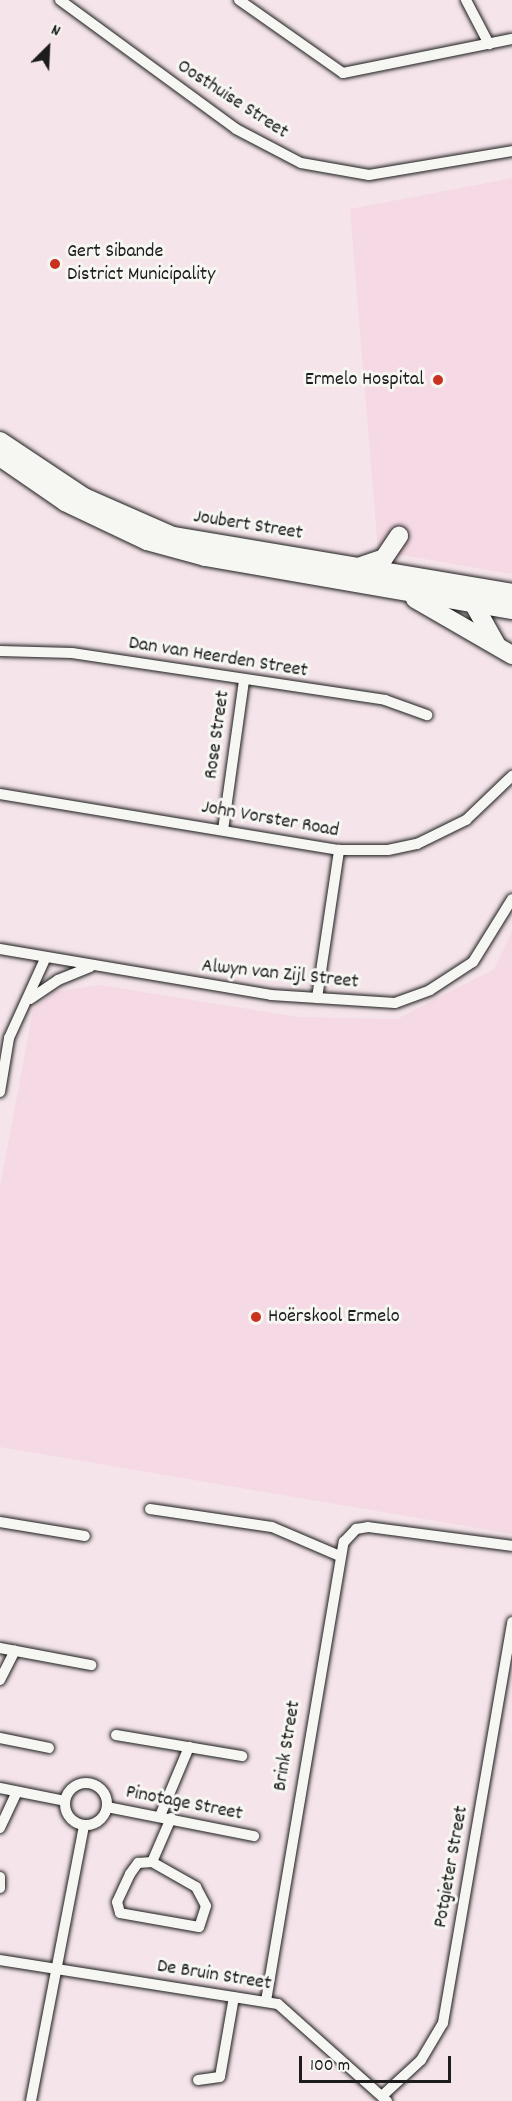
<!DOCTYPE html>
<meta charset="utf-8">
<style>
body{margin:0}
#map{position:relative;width:512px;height:2101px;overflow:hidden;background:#f5e5ea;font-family:Dekko,sans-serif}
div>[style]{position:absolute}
.built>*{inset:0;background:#f5d9e4}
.roads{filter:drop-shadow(0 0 2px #1c1c1c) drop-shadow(0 0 2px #1c1c1c)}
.minor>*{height:10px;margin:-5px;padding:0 5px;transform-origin:5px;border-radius:5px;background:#f6f6f2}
.minor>.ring{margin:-5px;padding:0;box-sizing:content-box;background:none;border:10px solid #f6f6f2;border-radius:50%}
.trunk>*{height:18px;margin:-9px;padding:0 9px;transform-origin:9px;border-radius:9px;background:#f6f6f2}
.dots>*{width:16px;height:16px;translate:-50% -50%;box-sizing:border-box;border:3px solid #f6f6f2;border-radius:50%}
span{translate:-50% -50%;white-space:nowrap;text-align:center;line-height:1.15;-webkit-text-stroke:6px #f6f6f2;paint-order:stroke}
.street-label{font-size:20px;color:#1c1c1c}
.poi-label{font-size:20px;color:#1c1c1c}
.left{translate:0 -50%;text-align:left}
.right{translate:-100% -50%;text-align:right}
.north{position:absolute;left:18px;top:18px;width:60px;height:60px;-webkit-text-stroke:4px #f6f6f2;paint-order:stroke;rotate:24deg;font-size:16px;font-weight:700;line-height:24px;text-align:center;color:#1c1c1c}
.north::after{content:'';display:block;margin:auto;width:21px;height:27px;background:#1c1c1c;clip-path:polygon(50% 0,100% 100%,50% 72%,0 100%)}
.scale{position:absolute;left:299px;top:2056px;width:152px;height:27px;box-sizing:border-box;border:3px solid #1c1c1c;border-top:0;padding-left:8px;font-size:18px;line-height:21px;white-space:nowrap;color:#1c1c1c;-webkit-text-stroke:4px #f6f6f2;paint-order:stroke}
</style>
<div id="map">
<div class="built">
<i style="clip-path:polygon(512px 178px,512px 574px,378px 551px,350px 209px)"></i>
<i style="clip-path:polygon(512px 931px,512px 1534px,0 1447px,0 1187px,33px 1010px,54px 992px,100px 985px,297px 1017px,397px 1019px,494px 969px)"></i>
</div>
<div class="roads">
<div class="minor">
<i style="left:60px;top:0;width:218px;rotate:36.2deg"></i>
<i style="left:236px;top:129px;width:73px;rotate:27.6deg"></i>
<i style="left:301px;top:163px;width:69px;rotate:10deg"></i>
<i style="left:369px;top:175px;width:145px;rotate:-9.5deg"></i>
<i style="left:239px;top:0;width:127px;rotate:35.1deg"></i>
<i style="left:343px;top:73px;width:172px;rotate:-11.4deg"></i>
<i style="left:466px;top:0;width:50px;rotate:62.4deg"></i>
<i style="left:0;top:651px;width:72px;rotate:1.6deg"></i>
<i style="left:72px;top:653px;width:317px;rotate:8.5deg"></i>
<i style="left:385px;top:700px;width:45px;rotate:19.7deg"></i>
<i style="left:0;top:794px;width:344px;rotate:9.4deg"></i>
<i style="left:339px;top:850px;width:49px"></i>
<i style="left:388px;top:850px;width:30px;rotate:-12deg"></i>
<i style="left:417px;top:844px;width:55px;rotate:-26.1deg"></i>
<i style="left:466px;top:820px;width:64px;rotate:-43.7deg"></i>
<i style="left:223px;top:830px;width:150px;rotate:-82deg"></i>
<i style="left:0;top:949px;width:275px;rotate:9.6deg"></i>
<i style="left:271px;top:995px;width:124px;rotate:3.7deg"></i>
<i style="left:395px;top:1003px;width:37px;rotate:-20deg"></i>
<i style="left:430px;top:990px;width:51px;rotate:-33.1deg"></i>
<i style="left:473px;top:962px;width:74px;rotate:-58.2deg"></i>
<i style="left:317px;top:998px;width:150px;rotate:-81.5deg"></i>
<i style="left:30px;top:999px;width:34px;rotate:-34deg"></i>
<i style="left:58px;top:980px;width:35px;rotate:-22deg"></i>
<i style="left:0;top:1092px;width:55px;rotate:-80.5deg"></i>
<i style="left:9px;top:1038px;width:87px;rotate:-65.5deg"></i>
<i style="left:150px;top:1509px;width:123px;rotate:8.4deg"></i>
<i style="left:272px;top:1527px;width:74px;rotate:23.1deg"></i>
<i style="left:0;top:1522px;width:86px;rotate:9.4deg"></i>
<i style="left:0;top:1648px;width:93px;rotate:10.6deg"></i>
<i style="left:0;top:1680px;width:33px;rotate:-63deg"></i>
<i style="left:116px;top:1735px;width:128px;rotate:9.5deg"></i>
<i style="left:0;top:1738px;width:50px;rotate:11.5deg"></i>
<i class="ring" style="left:65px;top:1783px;width:32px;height:32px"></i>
<i style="left:0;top:1788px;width:66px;rotate:11.3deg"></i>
<i style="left:107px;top:1807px;width:150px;rotate:11.2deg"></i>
<i style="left:160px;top:1816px;width:75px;rotate:-67.2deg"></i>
<i style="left:0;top:1828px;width:38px;rotate:-65deg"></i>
<i style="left:152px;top:1862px;width:51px;rotate:29.6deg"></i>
<i style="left:196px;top:1887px;width:21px;rotate:62deg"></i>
<i style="left:206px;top:1906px;width:22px;rotate:108deg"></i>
<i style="left:199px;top:1927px;width:80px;rotate:-170deg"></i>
<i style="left:120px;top:1913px;width:11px;rotate:-105deg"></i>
<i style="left:117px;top:1902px;width:31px;rotate:-65deg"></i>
<i style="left:130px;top:1874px;width:14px;rotate:-54deg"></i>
<i style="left:138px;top:1863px;width:14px;rotate:-4deg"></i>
<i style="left:152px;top:1862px;width:48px;rotate:-66.6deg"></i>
<i style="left:0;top:1877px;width:11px;rotate:90deg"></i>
<i style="left:0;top:1960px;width:281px;rotate:9deg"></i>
<i style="left:278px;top:2004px;width:146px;rotate:41.7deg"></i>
<i style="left:266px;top:2001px;width:466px;rotate:-80.4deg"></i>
<i style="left:344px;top:1542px;width:18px;rotate:-47deg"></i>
<i style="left:356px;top:1529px;width:12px;rotate:-9deg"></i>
<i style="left:368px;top:1527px;width:145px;rotate:7.5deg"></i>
<i style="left:198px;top:2080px;width:22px;rotate:-8deg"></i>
<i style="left:220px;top:2077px;width:81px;rotate:-80.1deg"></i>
<i style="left:382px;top:2096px;width:53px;rotate:-42.7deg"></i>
<i style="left:421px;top:2060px;width:43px;rotate:-59.3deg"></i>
<i style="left:443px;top:2023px;width:407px;rotate:-80.2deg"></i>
<i style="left:31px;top:2101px;width:281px;rotate:-79.1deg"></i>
</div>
<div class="trunk">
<i style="left:0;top:441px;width:101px;rotate:33.7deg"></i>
<i style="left:84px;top:497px;width:97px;rotate:23.7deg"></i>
<i style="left:173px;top:536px;width:344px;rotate:9.5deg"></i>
<i style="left:0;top:457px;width:79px;rotate:34.7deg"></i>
<i style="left:65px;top:502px;width:91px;rotate:25.4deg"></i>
<i style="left:147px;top:541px;width:60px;rotate:15.4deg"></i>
<i style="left:205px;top:557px;width:312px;rotate:9.8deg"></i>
<i style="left:361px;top:566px;width:24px;rotate:-19deg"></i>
<i style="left:384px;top:558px;width:27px;rotate:-56deg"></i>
<i style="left:415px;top:599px;width:112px;rotate:30deg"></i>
<i style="left:473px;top:603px;width:47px;rotate:60.7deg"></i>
</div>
</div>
<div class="dots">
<i style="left:55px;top:264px;background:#c8321e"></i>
<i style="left:438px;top:380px;background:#c8321e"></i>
<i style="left:256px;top:1317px;background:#c8321e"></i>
</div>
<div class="street-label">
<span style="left:232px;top:100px;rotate:33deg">Oosthuise Street</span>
<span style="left:248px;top:526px;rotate:9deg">Joubert Street</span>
<span style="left:218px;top:658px;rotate:9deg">Dan van Heerden Street</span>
<span style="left:218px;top:735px;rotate:-82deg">Rose Street</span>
<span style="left:270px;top:820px;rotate:10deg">John Vorster Road</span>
<span style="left:280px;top:975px;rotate:6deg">Alwyn van Zijl Street</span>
<span style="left:288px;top:1746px;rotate:-81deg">Brink Street</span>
<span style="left:184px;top:1804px;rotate:11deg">Pinotage Street</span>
<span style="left:452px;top:1867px;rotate:-80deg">Potgieter Street</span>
<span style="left:214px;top:1976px;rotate:9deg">De Bruin Street</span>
</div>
<div class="poi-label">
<span class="left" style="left:67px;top:264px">Gert Sibande<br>District Municipality</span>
<span class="right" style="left:424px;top:380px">Ermelo Hospital</span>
<span class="left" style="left:268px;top:1317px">Hoërskool Ermelo</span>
</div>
<div class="north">N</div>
<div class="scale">100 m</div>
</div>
